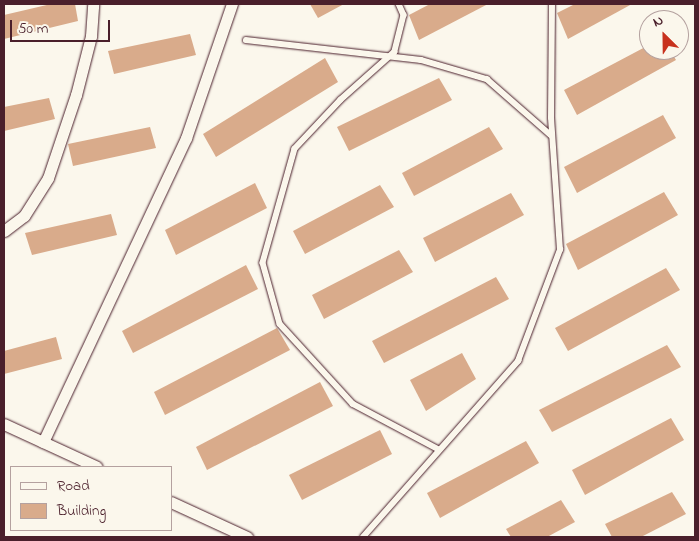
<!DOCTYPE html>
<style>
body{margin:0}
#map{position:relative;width:699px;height:541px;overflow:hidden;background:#fbf7ec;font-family:"Indie Flower",sans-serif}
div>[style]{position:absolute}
.building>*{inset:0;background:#d9ab8b}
.roads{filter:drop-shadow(0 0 1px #4a1f2b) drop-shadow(0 0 1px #4a1f2b)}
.service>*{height:5.5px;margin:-2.75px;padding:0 2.75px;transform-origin:2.75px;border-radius:2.75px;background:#fbf7ec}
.minor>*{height:11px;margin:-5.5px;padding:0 5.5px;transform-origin:5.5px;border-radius:5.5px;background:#fbf7ec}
span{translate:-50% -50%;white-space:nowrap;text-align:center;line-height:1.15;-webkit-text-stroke:5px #fbf7ec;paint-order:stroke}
.frame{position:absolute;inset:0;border:5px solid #4a1f2b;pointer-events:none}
.legend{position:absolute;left:10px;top:466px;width:162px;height:65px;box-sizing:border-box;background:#fbf7ec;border:1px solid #b4a19f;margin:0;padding:6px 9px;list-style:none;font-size:15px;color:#4a1f2b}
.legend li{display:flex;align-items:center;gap:10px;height:25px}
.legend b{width:25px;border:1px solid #b4a19f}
.north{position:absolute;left:639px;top:10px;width:50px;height:50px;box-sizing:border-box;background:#fbf7ec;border:1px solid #b4a19f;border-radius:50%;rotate:337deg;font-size:14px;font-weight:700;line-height:20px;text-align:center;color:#4a1f2b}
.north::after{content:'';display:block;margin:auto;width:18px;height:22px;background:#c8321e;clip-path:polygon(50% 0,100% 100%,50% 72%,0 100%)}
.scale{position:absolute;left:10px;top:20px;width:100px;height:22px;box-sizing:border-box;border:2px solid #4a1f2b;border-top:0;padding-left:6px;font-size:15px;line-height:18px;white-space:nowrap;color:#4a1f2b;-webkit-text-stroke:4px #fbf7ec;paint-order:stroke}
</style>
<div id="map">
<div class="building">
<i style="clip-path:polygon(51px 4px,75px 4px,78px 21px,4px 39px,4px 15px)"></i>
<i style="clip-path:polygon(310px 4px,344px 4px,318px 18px)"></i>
<i style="clip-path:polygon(430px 4px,488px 4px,419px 40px,409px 15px)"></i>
<i style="clip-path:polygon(575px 4px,632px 4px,568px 39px,557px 13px)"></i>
<i style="clip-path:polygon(190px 34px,196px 55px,114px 74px,108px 51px)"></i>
<i style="clip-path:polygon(649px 45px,649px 50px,670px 50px,676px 60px,577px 115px,564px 90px)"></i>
<i style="clip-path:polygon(325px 58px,338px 82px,216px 157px,203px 134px)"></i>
<i style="clip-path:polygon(439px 78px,452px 100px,349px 151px,337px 127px)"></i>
<i style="clip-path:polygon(49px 98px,55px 119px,4px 131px,4px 107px)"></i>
<i style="clip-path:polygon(663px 115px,676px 138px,577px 193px,564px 167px)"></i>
<i style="clip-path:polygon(150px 127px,156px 148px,73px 166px,68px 144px)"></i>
<i style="clip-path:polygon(489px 127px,503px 149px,414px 196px,402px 173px)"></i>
<i style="clip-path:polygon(255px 183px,267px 208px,176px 255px,165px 230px)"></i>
<i style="clip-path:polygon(380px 185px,394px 207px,305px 254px,293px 231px)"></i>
<i style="clip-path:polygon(664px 192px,678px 215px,578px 270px,566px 244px)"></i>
<i style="clip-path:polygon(511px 193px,524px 215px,435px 262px,423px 238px)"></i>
<i style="clip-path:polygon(111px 214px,117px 235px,32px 255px,25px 233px)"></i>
<i style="clip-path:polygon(399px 250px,413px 272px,324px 319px,312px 295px)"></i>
<i style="clip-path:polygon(246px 265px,258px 289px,133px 353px,122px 331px)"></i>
<i style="clip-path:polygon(666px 268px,680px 290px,568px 351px,555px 328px)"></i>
<i style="clip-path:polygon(496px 277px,509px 299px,384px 363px,372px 341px)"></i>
<i style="clip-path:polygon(277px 328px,290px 350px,165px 415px,154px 392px)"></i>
<i style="clip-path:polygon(56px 337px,62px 359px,4px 374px,4px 351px)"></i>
<i style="clip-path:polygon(667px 345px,681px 367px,552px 432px,539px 410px)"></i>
<i style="clip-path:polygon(462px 353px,476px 379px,426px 411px,410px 380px)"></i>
<i style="clip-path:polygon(320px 382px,333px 406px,207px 470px,196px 447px)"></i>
<i style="clip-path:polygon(671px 418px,684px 440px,585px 495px,572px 470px)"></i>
<i style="clip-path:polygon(380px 430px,392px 454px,302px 500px,289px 475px)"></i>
<i style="clip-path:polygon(526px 441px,539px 463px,440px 518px,427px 493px)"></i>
<i style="clip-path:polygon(672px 492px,686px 514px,641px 537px,612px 537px,605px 524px)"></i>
<i style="clip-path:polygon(561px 500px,575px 522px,547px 537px,511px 537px,506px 529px)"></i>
</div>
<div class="roads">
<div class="service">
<i style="left:399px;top:4px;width:12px;rotate:66deg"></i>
<i style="left:404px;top:15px;width:38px;rotate:104deg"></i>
<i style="left:395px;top:52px;width:72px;rotate:138.4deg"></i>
<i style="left:341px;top:100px;width:67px;rotate:133.2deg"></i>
<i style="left:295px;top:149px;width:118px;rotate:105.7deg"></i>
<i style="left:263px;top:263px;width:63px;rotate:74.4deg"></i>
<i style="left:280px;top:324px;width:108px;rotate:47.6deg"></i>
<i style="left:353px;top:404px;width:96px;rotate:27.9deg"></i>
<i style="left:246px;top:40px;width:176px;rotate:6.5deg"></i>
<i style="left:421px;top:60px;width:69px;rotate:16.1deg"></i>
<i style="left:487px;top:79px;width:86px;rotate:41.2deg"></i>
<i style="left:363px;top:537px;width:235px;rotate:-48.6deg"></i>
<i style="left:518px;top:361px;width:119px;rotate:-69.3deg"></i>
<i style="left:560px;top:250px;width:132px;rotate:-93.9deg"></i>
<i style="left:551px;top:118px;width:114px;rotate:-89.5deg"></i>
</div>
<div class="minor">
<i style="left:4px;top:231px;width:25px;rotate:-37deg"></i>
<i style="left:24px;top:216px;width:45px;rotate:-57.7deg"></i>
<i style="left:48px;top:178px;width:88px;rotate:-71.4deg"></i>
<i style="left:76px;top:95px;width:61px;rotate:-75.7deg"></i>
<i style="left:91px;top:36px;width:32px;rotate:-86deg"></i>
<i style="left:4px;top:424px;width:102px;rotate:24.8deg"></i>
<i style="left:43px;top:442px;width:336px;rotate:-64.8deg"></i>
<i style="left:186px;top:138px;width:142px;rotate:-71.1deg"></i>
<i style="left:171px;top:502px;width:84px;rotate:24.7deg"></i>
</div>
</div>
<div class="frame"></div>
<ul class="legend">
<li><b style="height:6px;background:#fbf7ec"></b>Road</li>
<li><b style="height:14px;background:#d9ab8b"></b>Building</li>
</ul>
<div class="north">N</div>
<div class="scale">50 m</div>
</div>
